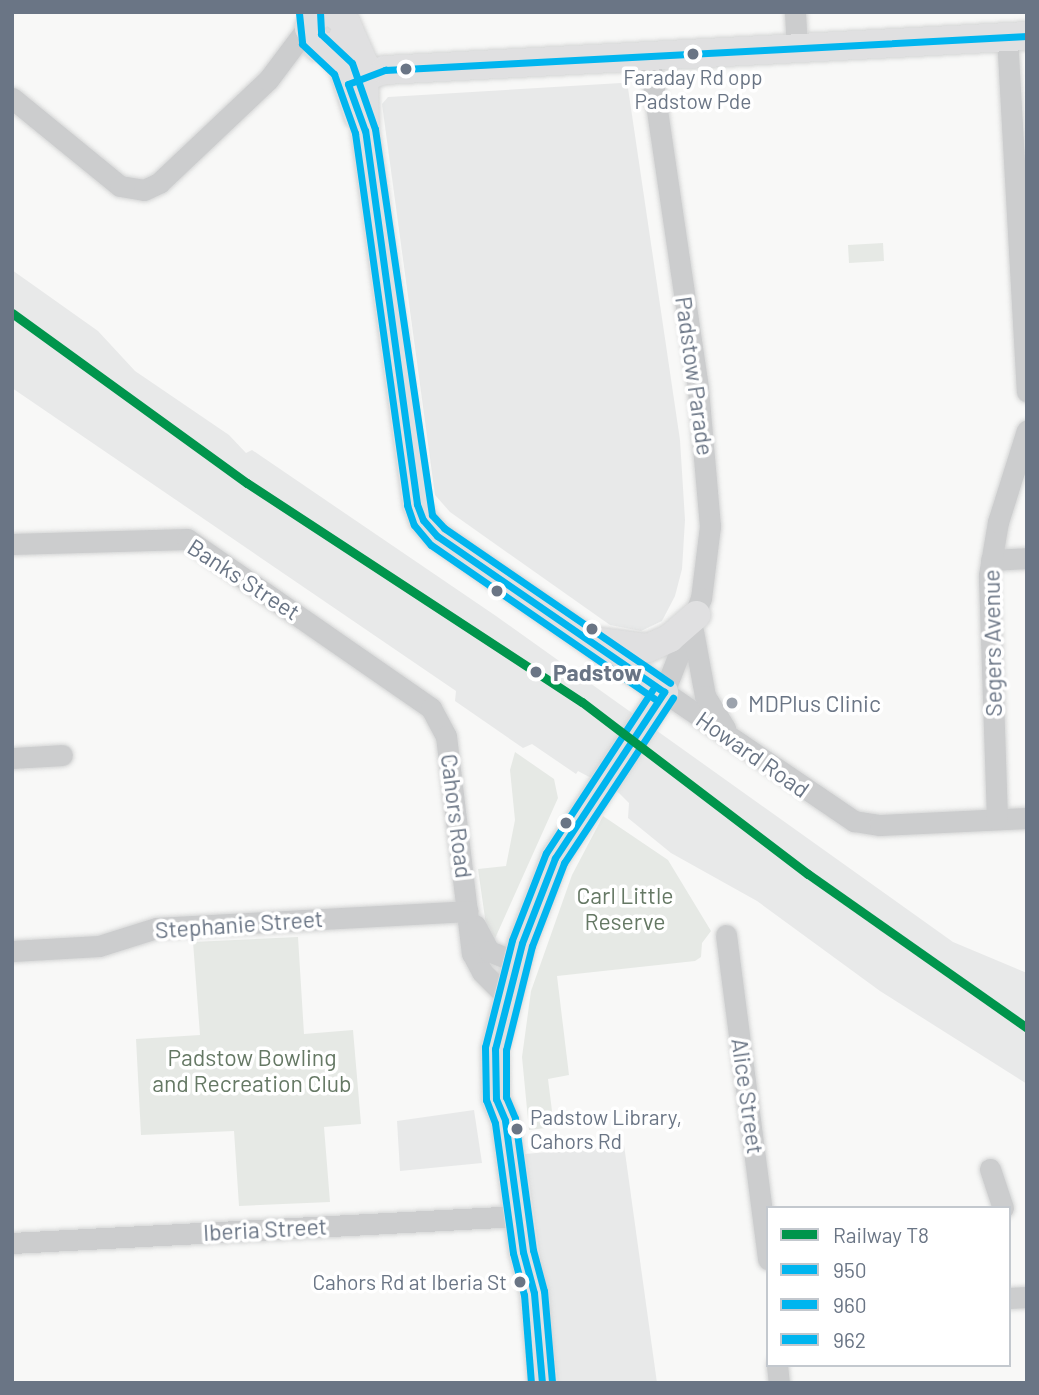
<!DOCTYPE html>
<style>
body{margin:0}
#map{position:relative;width:1039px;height:1395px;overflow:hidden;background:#f8f8f7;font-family:Barlow,sans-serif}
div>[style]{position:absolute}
.built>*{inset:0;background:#e8e9e9}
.green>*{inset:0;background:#e6e9e5}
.roads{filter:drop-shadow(0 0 2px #d4d5d5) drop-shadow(0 0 2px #d4d5d5)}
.minor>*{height:21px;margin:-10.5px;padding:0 10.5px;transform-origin:10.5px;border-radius:10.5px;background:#cccdce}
.major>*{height:28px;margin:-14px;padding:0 14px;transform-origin:14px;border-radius:14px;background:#e0e0e1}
.bus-1>*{height:7px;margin:-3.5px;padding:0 3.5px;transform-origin:3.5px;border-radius:3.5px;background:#00b5ef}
.bus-2>*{height:7px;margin:-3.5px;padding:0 3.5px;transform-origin:3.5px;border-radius:3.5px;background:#00b5ef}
.bus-3>*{height:7px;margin:-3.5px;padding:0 3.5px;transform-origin:3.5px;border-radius:3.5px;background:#00b5ef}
.rail-1>*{height:9px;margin:-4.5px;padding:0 4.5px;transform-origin:4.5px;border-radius:4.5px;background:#00954c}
.dots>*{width:19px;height:19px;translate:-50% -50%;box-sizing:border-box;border:4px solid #fff;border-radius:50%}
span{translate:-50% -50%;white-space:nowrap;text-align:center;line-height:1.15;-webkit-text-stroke:7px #fff;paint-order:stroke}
.bus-label{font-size:21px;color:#6a7585}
.left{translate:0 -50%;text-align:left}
.right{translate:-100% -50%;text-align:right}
.street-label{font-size:23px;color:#6a7585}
.stop-label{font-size:23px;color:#6a7585;font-weight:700}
.poi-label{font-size:23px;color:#6a7585}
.park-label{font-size:23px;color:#657864}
.frame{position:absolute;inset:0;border:14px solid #6a7585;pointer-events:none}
.legend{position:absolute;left:766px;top:1206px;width:245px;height:161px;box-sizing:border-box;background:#fff;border:2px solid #c3c8ce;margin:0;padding:9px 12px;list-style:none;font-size:21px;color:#6a7585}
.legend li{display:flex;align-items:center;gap:14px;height:35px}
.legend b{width:35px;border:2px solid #c3c8ce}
</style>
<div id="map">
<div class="built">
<i style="clip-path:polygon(621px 83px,628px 88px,680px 440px,685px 520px,682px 569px,675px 596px,662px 621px,641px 631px,610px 625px,450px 512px,435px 495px,382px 104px,388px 97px)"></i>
<i style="clip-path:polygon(12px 270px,98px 331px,135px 371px,229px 435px,246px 453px,252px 450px,496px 616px,953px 942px,1027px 973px,1027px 1084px,880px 991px,757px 901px,671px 853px,628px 818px,629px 803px,619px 793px,578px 771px,576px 774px,532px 744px,523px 748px,455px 701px,456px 691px,12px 388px)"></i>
<i style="clip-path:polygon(474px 1110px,482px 1163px,400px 1171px,397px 1121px)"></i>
<i style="clip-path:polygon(624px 1145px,657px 1383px,558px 1383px,525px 1154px)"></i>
</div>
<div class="green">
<i style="clip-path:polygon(883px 243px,884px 261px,849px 263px,848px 245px)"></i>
<i style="clip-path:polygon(515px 752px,554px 779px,558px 798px,493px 943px,488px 939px,478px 869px,506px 866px,515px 820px,510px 770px)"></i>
<i style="clip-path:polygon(603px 816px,668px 860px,711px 931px,702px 943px,701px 957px,695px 961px,557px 976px,569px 1075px,548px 1079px,554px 1127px,529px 1130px,522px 1057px,531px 991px,572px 875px)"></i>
<i style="clip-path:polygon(298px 937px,304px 1034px,353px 1030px,361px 1124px,324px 1127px,330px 1202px,239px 1206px,234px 1131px,141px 1135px,136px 1039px,200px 1035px,193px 942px)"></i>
</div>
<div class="roads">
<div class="minor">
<i style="left:795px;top:12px;width:36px;rotate:87deg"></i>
<i style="left:1007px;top:36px;width:356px;rotate:86.8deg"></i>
<i style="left:649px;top:56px;width:337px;rotate:81.6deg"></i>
<i style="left:698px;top:389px;width:138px;rotate:85deg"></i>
<i style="left:710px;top:526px;width:73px;rotate:97.1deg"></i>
<i style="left:701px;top:598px;width:101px;rotate:111.5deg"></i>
<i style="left:664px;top:692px;width:230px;rotate:34.2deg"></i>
<i style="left:854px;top:821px;width:26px;rotate:9deg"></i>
<i style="left:880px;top:825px;width:147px;rotate:-2.7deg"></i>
<i style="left:12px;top:98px;width:139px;rotate:39.2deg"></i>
<i style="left:120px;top:186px;width:24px;rotate:9deg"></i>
<i style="left:144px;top:190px;width:17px;rotate:-25deg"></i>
<i style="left:159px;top:183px;width:150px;rotate:-43.4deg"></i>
<i style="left:268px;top:80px;width:70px;rotate:-53.1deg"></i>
<i style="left:12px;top:544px;width:175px;rotate:-1.6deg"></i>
<i style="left:187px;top:539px;width:297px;rotate:34.7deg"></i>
<i style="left:431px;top:708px;width:32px;rotate:62deg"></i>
<i style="left:446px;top:736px;width:219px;rotate:83.2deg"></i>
<i style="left:472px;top:953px;width:21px;rotate:62deg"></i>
<i style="left:482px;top:972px;width:34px;rotate:45deg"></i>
<i style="left:991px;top:560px;width:36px;rotate:-3deg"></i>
<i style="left:693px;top:631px;width:66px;rotate:79.5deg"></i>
<i style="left:705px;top:696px;width:38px;rotate:58deg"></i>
<i style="left:12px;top:758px;width:50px;rotate:-3.4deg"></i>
<i style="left:997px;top:819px;width:244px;rotate:-91.9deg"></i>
<i style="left:989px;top:575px;width:54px;rotate:-80.4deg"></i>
<i style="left:998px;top:522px;width:96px;rotate:-72.5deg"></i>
<i style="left:475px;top:925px;width:30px;rotate:62deg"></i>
<i style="left:489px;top:951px;width:29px;rotate:22deg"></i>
<i style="left:726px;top:935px;width:327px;rotate:82.6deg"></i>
<i style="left:12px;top:951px;width:87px;rotate:-3.3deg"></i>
<i style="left:99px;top:946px;width:60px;rotate:-17.5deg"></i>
<i style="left:156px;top:928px;width:312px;rotate:-3.1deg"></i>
<i style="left:990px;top:1169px;width:41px;rotate:71.6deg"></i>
<i style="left:12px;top:1243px;width:507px;rotate:-3.05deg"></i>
<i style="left:1009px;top:1298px;width:18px;rotate:-3deg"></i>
<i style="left:777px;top:1365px;width:18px;rotate:84deg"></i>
</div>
<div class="major">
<i style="left:324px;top:12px;width:12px;rotate:149deg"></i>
<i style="left:314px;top:18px;width:11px;rotate:117deg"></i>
<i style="left:309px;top:28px;width:21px;rotate:65deg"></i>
<i style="left:318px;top:47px;width:21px"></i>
<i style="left:339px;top:47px;width:22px;rotate:-68deg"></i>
<i style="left:332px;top:12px;width:18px;rotate:38deg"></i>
<i style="left:346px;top:23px;width:45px;rotate:66.3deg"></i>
<i style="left:364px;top:64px;width:67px;rotate:89.1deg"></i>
<i style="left:365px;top:131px;width:377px;rotate:82.1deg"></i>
<i style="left:417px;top:504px;width:17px;rotate:69deg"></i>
<i style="left:423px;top:520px;width:21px;rotate:49deg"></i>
<i style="left:437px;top:536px;width:275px;rotate:34.5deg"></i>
<i style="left:664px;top:692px;width:199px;rotate:123.3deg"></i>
<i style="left:555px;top:858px;width:91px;rotate:111.2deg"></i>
<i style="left:522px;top:943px;width:109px;rotate:104.3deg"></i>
<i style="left:495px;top:1049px;width:50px;rotate:88.9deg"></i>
<i style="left:496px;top:1099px;width:23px;rotate:67deg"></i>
<i style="left:505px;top:1120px;width:133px;rotate:82.2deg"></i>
<i style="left:523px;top:1252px;width:42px;rotate:75deg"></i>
<i style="left:534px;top:1293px;width:90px;rotate:84.9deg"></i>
<i style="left:328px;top:50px;width:23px;rotate:50deg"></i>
<i style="left:343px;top:68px;width:50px;rotate:72.6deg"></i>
<i style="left:366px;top:76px;width:20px;rotate:-18deg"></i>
<i style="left:385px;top:70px;width:643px;rotate:-3.03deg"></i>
<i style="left:600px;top:642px;width:48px;rotate:7.1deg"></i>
<i style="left:648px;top:648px;width:24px;rotate:-24deg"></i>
<i style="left:670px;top:638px;width:35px;rotate:-41deg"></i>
</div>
</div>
<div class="bus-1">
<i style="left:664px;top:692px;width:275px;rotate:-145.5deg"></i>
<i style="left:437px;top:536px;width:21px;rotate:-131deg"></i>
<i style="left:423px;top:520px;width:17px;rotate:-111deg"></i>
<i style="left:417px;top:504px;width:377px;rotate:-97.9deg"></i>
<i style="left:365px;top:131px;width:50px;rotate:-109.9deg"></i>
<i style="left:348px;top:84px;width:40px;rotate:-21deg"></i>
<i style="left:385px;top:70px;width:643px;rotate:-3.03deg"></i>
<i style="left:542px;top:1383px;width:90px;rotate:-95.1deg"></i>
<i style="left:534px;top:1293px;width:42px;rotate:-105deg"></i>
<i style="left:523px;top:1252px;width:133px;rotate:-97.8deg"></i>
<i style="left:505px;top:1120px;width:23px;rotate:-113deg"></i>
<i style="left:496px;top:1099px;width:50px;rotate:-91.1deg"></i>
<i style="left:495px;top:1049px;width:109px;rotate:-75.7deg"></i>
<i style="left:522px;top:943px;width:91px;rotate:-68.8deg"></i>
<i style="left:555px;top:858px;width:199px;rotate:-56.7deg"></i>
</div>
<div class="bus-2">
<i style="left:299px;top:13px;width:31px;rotate:84deg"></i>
<i style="left:302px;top:44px;width:44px;rotate:43.2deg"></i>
<i style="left:334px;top:74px;width:63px;rotate:70.4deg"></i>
<i style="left:355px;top:133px;width:376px;rotate:82deg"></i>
<i style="left:407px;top:505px;width:21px;rotate:71deg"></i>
<i style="left:414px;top:525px;width:26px;rotate:50deg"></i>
<i style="left:431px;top:545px;width:275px;rotate:34.5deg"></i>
<i style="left:552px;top:1382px;width:91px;rotate:-95deg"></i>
<i style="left:544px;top:1291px;width:42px;rotate:-105deg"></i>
<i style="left:533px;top:1250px;width:133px;rotate:-97.8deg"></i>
<i style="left:515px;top:1118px;width:23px;rotate:-113deg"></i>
<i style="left:506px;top:1097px;width:47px;rotate:-90deg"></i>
<i style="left:506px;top:1050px;width:107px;rotate:-76deg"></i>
<i style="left:532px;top:946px;width:89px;rotate:-68.9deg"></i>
<i style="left:564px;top:863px;width:198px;rotate:-56.6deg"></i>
</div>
<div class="bus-3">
<i style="left:320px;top:12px;width:22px;rotate:87deg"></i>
<i style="left:321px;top:34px;width:42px;rotate:43.1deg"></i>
<i style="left:352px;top:63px;width:70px;rotate:70.8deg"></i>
<i style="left:375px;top:129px;width:390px;rotate:81.6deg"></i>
<i style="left:432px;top:515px;width:18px;rotate:47deg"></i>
<i style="left:444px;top:528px;width:274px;rotate:34.4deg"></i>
<i style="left:531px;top:1383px;width:88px;rotate:-94.5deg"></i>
<i style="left:524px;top:1295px;width:43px;rotate:-104.7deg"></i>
<i style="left:513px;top:1253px;width:131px;rotate:-97.9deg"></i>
<i style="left:495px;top:1123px;width:25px;rotate:-111deg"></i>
<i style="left:486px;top:1100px;width:53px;rotate:-91.1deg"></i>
<i style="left:485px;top:1047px;width:110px;rotate:-75.8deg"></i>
<i style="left:512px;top:940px;width:93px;rotate:-68.7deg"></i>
<i style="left:546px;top:853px;width:199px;rotate:-56.9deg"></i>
</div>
<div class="rail-1">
<i style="left:12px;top:313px;width:290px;rotate:35.9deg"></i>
<i style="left:247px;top:483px;width:400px;rotate:33.2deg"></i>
<i style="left:582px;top:702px;width:284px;rotate:37.3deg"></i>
<i style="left:808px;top:874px;width:268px;rotate:35.1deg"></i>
</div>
<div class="dots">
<i style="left:693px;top:54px;background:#6a7585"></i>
<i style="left:406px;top:69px;background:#6a7585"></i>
<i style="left:497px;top:591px;background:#6a7585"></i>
<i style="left:592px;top:629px;background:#6a7585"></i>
<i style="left:536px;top:672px;background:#6a7585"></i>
<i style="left:732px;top:703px;background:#9ca3ad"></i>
<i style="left:566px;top:823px;background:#6a7585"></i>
<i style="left:517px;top:1129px;background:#6a7585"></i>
<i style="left:520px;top:1282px;background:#6a7585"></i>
</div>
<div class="bus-label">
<span style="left:693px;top:89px">Faraday Rd opp<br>Padstow Pde</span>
<span class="left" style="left:530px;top:1129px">Padstow Library,<br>Cahors Rd</span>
<span class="right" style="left:507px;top:1282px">Cahors Rd at Iberia St</span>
</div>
<div class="street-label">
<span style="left:695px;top:376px;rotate:82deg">Padstow Parade</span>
<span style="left:244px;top:579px;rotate:33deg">Banks Street</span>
<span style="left:992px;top:643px;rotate:-91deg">Segers Avenue</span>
<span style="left:753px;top:754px;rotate:35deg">Howard Road</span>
<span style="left:457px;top:816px;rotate:83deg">Cahors Road</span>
<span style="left:239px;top:924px;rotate:-4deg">Stephanie Street</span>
<span style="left:748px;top:1096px;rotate:82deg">Alice Street</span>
<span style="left:265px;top:1229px;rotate:-3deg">Iberia Street</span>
</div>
<div class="stop-label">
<span class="left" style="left:553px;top:672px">Padstow</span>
</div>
<div class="poi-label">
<span class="left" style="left:748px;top:703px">MDPlus Clinic</span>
</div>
<div class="park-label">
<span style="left:625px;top:908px">Carl Little<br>Reserve</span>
<span style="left:252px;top:1070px">Padstow Bowling<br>and Recreation Club</span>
</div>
<div class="frame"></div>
<ul class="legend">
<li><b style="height:9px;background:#00954c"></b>Railway T8</li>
<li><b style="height:9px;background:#00b5ef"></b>950</li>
<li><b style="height:9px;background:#00b5ef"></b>960</li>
<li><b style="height:9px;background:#00b5ef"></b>962</li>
</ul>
</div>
